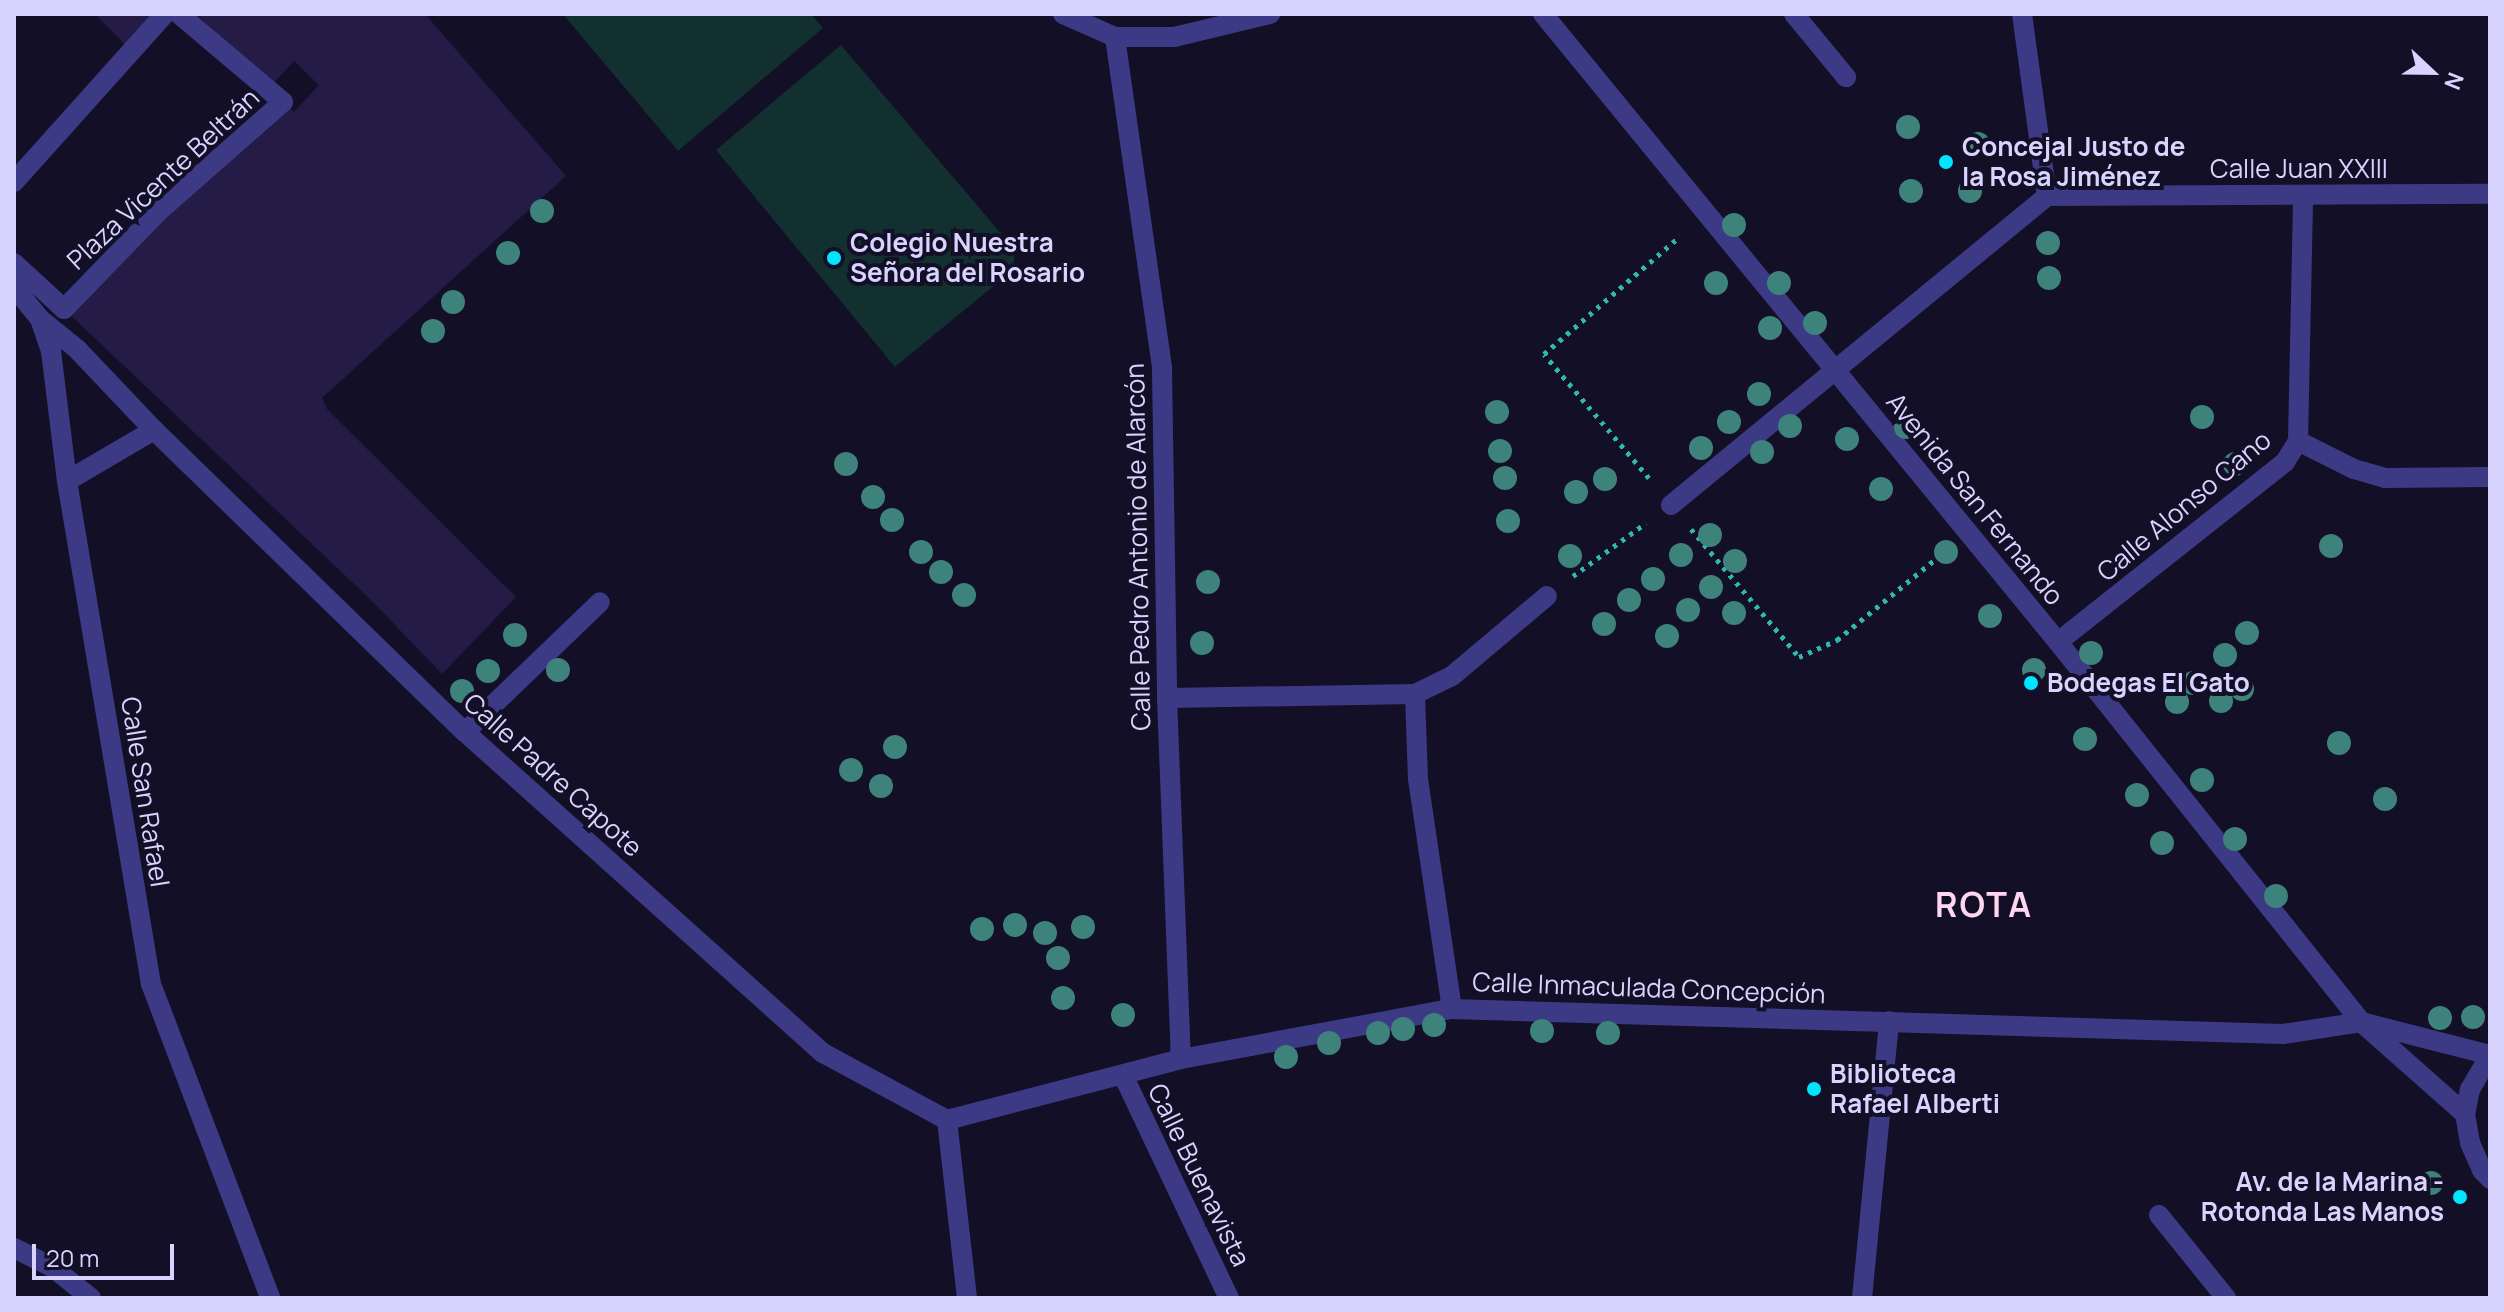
<!DOCTYPE html>
<meta charset="utf-8">
<style>
body{margin:0}
#map{position:relative;width:2504px;height:1312px;overflow:hidden;background:#130f26;font-family:Manrope,sans-serif}
div>[style]{position:absolute}
.green>*{inset:0;background:#12302f}
.building>*{inset:0;background:#241b47}
.path>*{height:5px;margin-top:-2.5px;transform-origin:0;background:repeating-linear-gradient(90deg,#2fb8b0 0 4px,transparent 0 10px)}
.minor>*{height:20px;margin:-10px;padding:0 10px;transform-origin:10px;border-radius:10px;background:#3d3a85}
.trees>*{width:24px;height:24px;margin:-12px;border-radius:50%;background:#3d827b}
.dots>*{width:22px;height:22px;translate:-50% -50%;box-sizing:border-box;border:4px solid #130f26;border-radius:50%}
span{translate:-50% -50%;white-space:nowrap;text-align:center;line-height:1.15;-webkit-text-stroke:8px #130f26;paint-order:stroke}
.poi-label{font-size:26px;color:#d9d4ff;font-weight:700}
.left{translate:0 -50%;text-align:left}
.right{translate:-100% -50%;text-align:right}
.street-label{font-size:26px;color:#d9d4ff}
.district-label{font-size:34px;color:#ffd6f0;font-weight:700;letter-spacing:2px}
.frame{position:absolute;inset:0;border:16px solid #d9d4ff;pointer-events:none}
.north{position:absolute;left:2392px;top:32px;width:80px;height:80px;-webkit-text-stroke:6px #130f26;paint-order:stroke;rotate:112deg;font-size:22px;font-weight:700;line-height:32px;text-align:center;color:#d9d4ff}
.north::after{content:'';display:block;margin:auto;width:28px;height:36px;background:#d9d4ff;clip-path:polygon(50% 0,100% 100%,50% 72%,0 100%)}
.scale{position:absolute;left:32px;top:1244px;width:142px;height:36px;box-sizing:border-box;border:4px solid #d9d4ff;border-top:0;padding-left:10px;font-size:24px;line-height:28px;white-space:nowrap;color:#d9d4ff;-webkit-text-stroke:6px #130f26;paint-order:stroke}
</style>
<div id="map">
<div class="green">
<i style="clip-path:polygon(563px 14px,811px 14px,823px 28px,678px 151px)"></i>
<i style="clip-path:polygon(841px 45px,1015px 250px,1013px 270px,895px 367px,716px 150px)"></i>
</div>
<div class="building">
<i style="clip-path:polygon(95px 14px,160px 14px,129px 49px)"></i>
<i style="clip-path:polygon(197px 14px,425px 14px,566px 176px,322px 398px,327px 409px,516px 597px,442px 674px,372px 601px,64px 309px,283px 102px,294px 112px,319px 85px,294px 61px,269px 88px)"></i>
</div>
<div class="path">
<i style="left:1649px;top:478px;width:162px;rotate:-130.3deg"></i>
<i style="left:1544px;top:354px;width:180px;rotate:-40.9deg"></i>
<i style="left:1691px;top:529px;width:167px;rotate:49.8deg"></i>
<i style="left:1799px;top:657px;width:42px;rotate:-24.1deg"></i>
<i style="left:1837px;top:640px;width:137px;rotate:-39.4deg"></i>
<i style="left:1573px;top:576px;width:90px;rotate:-36deg"></i>
</div>
<div class="minor">
<i style="left:1063px;top:14px;width:57px;rotate:23.9deg"></i>
<i style="left:1115px;top:37px;width:59px"></i>
<i style="left:1174px;top:37px;width:99px;rotate:-13.5deg"></i>
<i style="left:1543px;top:14px;width:812px;rotate:50.65deg"></i>
<i style="left:2058px;top:642px;width:486px;rotate:51.4deg"></i>
<i style="left:2361px;top:1022px;width:139px;rotate:41.5deg"></i>
<i style="left:1794px;top:14px;width:82px;rotate:50.5deg"></i>
<i style="left:2022px;top:14px;width:184px;rotate:82.2deg"></i>
<i style="left:1115px;top:37px;width:335px;rotate:81.9deg"></i>
<i style="left:1162px;top:369px;width:329px;rotate:89.1deg"></i>
<i style="left:1167px;top:698px;width:361px;rotate:87.8deg"></i>
<i style="left:14px;top:182px;width:226px;rotate:-48.1deg"></i>
<i style="left:14px;top:263px;width:68px;rotate:42.6deg"></i>
<i style="left:64px;top:309px;width:136px;rotate:-45.9deg"></i>
<i style="left:159px;top:211px;width:165px;rotate:-41.3deg"></i>
<i style="left:283px;top:102px;width:136px;rotate:-139.8deg"></i>
<i style="left:14px;top:287px;width:41px;rotate:50.9deg"></i>
<i style="left:40px;top:319px;width:34px;rotate:71deg"></i>
<i style="left:51px;top:351px;width:131px;rotate:83deg"></i>
<i style="left:67px;top:481px;width:510px;rotate:80.52deg"></i>
<i style="left:151px;top:984px;width:336px;rotate:69.2deg"></i>
<i style="left:40px;top:319px;width:48px;rotate:39deg"></i>
<i style="left:77px;top:349px;width:112px;rotate:46.5deg"></i>
<i style="left:154px;top:430px;width:434px;rotate:44.2deg"></i>
<i style="left:465px;top:732px;width:481px;rotate:41.9deg"></i>
<i style="left:823px;top:1053px;width:141px;rotate:28.4deg"></i>
<i style="left:2298px;top:441px;width:63px;rotate:26.6deg"></i>
<i style="left:2354px;top:469px;width:32px;rotate:16deg"></i>
<i style="left:2385px;top:478px;width:105px;rotate:-0.5deg"></i>
<i style="left:67px;top:481px;width:101px;rotate:-30.4deg"></i>
<i style="left:1671px;top:505px;width:487px;rotate:-39.4deg"></i>
<i style="left:2047px;top:196px;width:443px;rotate:-0.3deg"></i>
<i style="left:2058px;top:642px;width:290px;rotate:-38.4deg"></i>
<i style="left:2285px;top:462px;width:25px;rotate:-58deg"></i>
<i style="left:2298px;top:441px;width:246px;rotate:-88.8deg"></i>
<i style="left:1415px;top:694px;width:85px;rotate:88deg"></i>
<i style="left:1418px;top:779px;width:232px;rotate:81.6deg"></i>
<i style="left:1167px;top:698px;width:248px;rotate:-0.9deg"></i>
<i style="left:1415px;top:694px;width:41px;rotate:-25.9deg"></i>
<i style="left:1452px;top:676px;width:124px;rotate:-40.1deg"></i>
<i style="left:465px;top:732px;width:187px;rotate:-43.9deg"></i>
<i style="left:2490px;top:1055px;width:39px;rotate:120deg"></i>
<i style="left:2470px;top:1089px;width:25px;rotate:101deg"></i>
<i style="left:2465px;top:1114px;width:29px;rotate:80deg"></i>
<i style="left:2470px;top:1143px;width:30px;rotate:66deg"></i>
<i style="left:2482px;top:1170px;width:12px;rotate:48deg"></i>
<i style="left:1123px;top:1075px;width:247px;rotate:64.6deg"></i>
<i style="left:947px;top:1120px;width:242px;rotate:-14.6deg"></i>
<i style="left:1181px;top:1059px;width:276px;rotate:-10.5deg"></i>
<i style="left:1452px;top:1009px;width:831px;rotate:1.72deg"></i>
<i style="left:2283px;top:1034px;width:79px;rotate:-8.7deg"></i>
<i style="left:2361px;top:1022px;width:133px;rotate:14.3deg"></i>
<i style="left:947px;top:1120px;width:179px;rotate:83.6deg"></i>
<i style="left:2159px;top:1215px;width:107px;rotate:51.1deg"></i>
<i style="left:14px;top:1248px;width:42px;rotate:26.6deg"></i>
<i style="left:52px;top:1267px;width:50px;rotate:38.5deg"></i>
<i style="left:1862px;top:1298px;width:278px;rotate:-84.4deg"></i>
</div>
<div class="trees">
<i style="left:1908px;top:127px"></i>
<i style="left:1978px;top:144px"></i>
<i style="left:1911px;top:191px"></i>
<i style="left:1970px;top:191px"></i>
<i style="left:542px;top:211px"></i>
<i style="left:1734px;top:225px"></i>
<i style="left:2048px;top:243px"></i>
<i style="left:508px;top:253px"></i>
<i style="left:2049px;top:278px"></i>
<i style="left:1716px;top:283px"></i>
<i style="left:1779px;top:283px"></i>
<i style="left:453px;top:302px"></i>
<i style="left:1815px;top:323px"></i>
<i style="left:1770px;top:328px"></i>
<i style="left:433px;top:331px"></i>
<i style="left:1759px;top:394px"></i>
<i style="left:1497px;top:412px"></i>
<i style="left:2202px;top:417px"></i>
<i style="left:1729px;top:422px"></i>
<i style="left:1790px;top:426px"></i>
<i style="left:1906px;top:427px"></i>
<i style="left:1847px;top:439px"></i>
<i style="left:1701px;top:448px"></i>
<i style="left:1500px;top:451px"></i>
<i style="left:1762px;top:452px"></i>
<i style="left:846px;top:464px"></i>
<i style="left:2235px;top:464px"></i>
<i style="left:1505px;top:478px"></i>
<i style="left:1605px;top:479px"></i>
<i style="left:1881px;top:489px"></i>
<i style="left:1576px;top:492px"></i>
<i style="left:873px;top:497px"></i>
<i style="left:892px;top:520px"></i>
<i style="left:1508px;top:521px"></i>
<i style="left:1710px;top:535px"></i>
<i style="left:2331px;top:546px"></i>
<i style="left:921px;top:552px"></i>
<i style="left:1946px;top:552px"></i>
<i style="left:1681px;top:555px"></i>
<i style="left:1570px;top:556px"></i>
<i style="left:1735px;top:561px"></i>
<i style="left:941px;top:572px"></i>
<i style="left:1653px;top:579px"></i>
<i style="left:1208px;top:582px"></i>
<i style="left:1711px;top:587px"></i>
<i style="left:964px;top:595px"></i>
<i style="left:1629px;top:600px"></i>
<i style="left:1688px;top:610px"></i>
<i style="left:1734px;top:613px"></i>
<i style="left:1990px;top:616px"></i>
<i style="left:1604px;top:624px"></i>
<i style="left:2247px;top:633px"></i>
<i style="left:515px;top:635px"></i>
<i style="left:1667px;top:636px"></i>
<i style="left:1202px;top:643px"></i>
<i style="left:2091px;top:653px"></i>
<i style="left:2225px;top:655px"></i>
<i style="left:558px;top:670px"></i>
<i style="left:2034px;top:670px"></i>
<i style="left:488px;top:671px"></i>
<i style="left:2193px;top:683px"></i>
<i style="left:2242px;top:689px"></i>
<i style="left:462px;top:691px"></i>
<i style="left:2221px;top:701px"></i>
<i style="left:2177px;top:702px"></i>
<i style="left:2085px;top:739px"></i>
<i style="left:2339px;top:743px"></i>
<i style="left:895px;top:747px"></i>
<i style="left:851px;top:770px"></i>
<i style="left:2202px;top:780px"></i>
<i style="left:881px;top:786px"></i>
<i style="left:2137px;top:795px"></i>
<i style="left:2385px;top:799px"></i>
<i style="left:2235px;top:839px"></i>
<i style="left:2162px;top:843px"></i>
<i style="left:2276px;top:896px"></i>
<i style="left:1015px;top:925px"></i>
<i style="left:1083px;top:927px"></i>
<i style="left:982px;top:929px"></i>
<i style="left:1045px;top:933px"></i>
<i style="left:1058px;top:958px"></i>
<i style="left:1063px;top:998px"></i>
<i style="left:1123px;top:1015px"></i>
<i style="left:2473px;top:1017px"></i>
<i style="left:2440px;top:1018px"></i>
<i style="left:1434px;top:1025px"></i>
<i style="left:1403px;top:1029px"></i>
<i style="left:1542px;top:1031px"></i>
<i style="left:1378px;top:1033px"></i>
<i style="left:1608px;top:1033px"></i>
<i style="left:1329px;top:1043px"></i>
<i style="left:1286px;top:1057px"></i>
<i style="left:2431px;top:1183px"></i>
</div>
<div class="dots">
<i style="left:1946px;top:162px;background:#00e5ff"></i>
<i style="left:834px;top:258px;background:#00e5ff"></i>
<i style="left:2031px;top:683px;background:#00e5ff"></i>
<i style="left:1814px;top:1089px;background:#00e5ff"></i>
<i style="left:2460px;top:1197px;background:#00e5ff"></i>
</div>
<div class="poi-label">
<span class="left" style="left:1962px;top:162px">Concejal Justo de<br>la Rosa Jiménez</span>
<span class="left" style="left:850px;top:258px">Colegio Nuestra<br>Señora del Rosario</span>
<span class="left" style="left:2047px;top:683px">Bodegas El Gato</span>
<span class="left" style="left:1830px;top:1089px">Biblioteca<br>Rafael Alberti</span>
<span class="right" style="left:2444px;top:1197px">Av. de la Marina -<br>Rotonda Las Manos</span>
</div>
<div class="street-label">
<span style="left:2299px;top:169px">Calle Juan XXIII</span>
<span style="left:163px;top:179px;rotate:-43deg">Plaza Vicente Beltrán</span>
<span style="left:1975px;top:499px;rotate:51deg">Avenida San Fernando</span>
<span style="left:2184px;top:506px;rotate:-40deg">Calle Alonso Cano</span>
<span style="left:1138px;top:547px;rotate:-91deg">Calle Pedro Antonio de Alarcón</span>
<span style="left:553px;top:775px;rotate:42deg">Calle Padre Capote</span>
<span style="left:145px;top:792px;rotate:81deg">Calle San Rafael</span>
<span style="left:1649px;top:988px;rotate:2deg">Calle Inmaculada Concepción</span>
<span style="left:1199px;top:1175px;rotate:64deg">Calle Buenavista</span>
</div>
<div class="district-label">
<span style="left:1984px;top:905px">ROTA</span>
</div>
<div class="frame"></div>
<div class="north">N</div>
<div class="scale">20 m</div>
</div>
